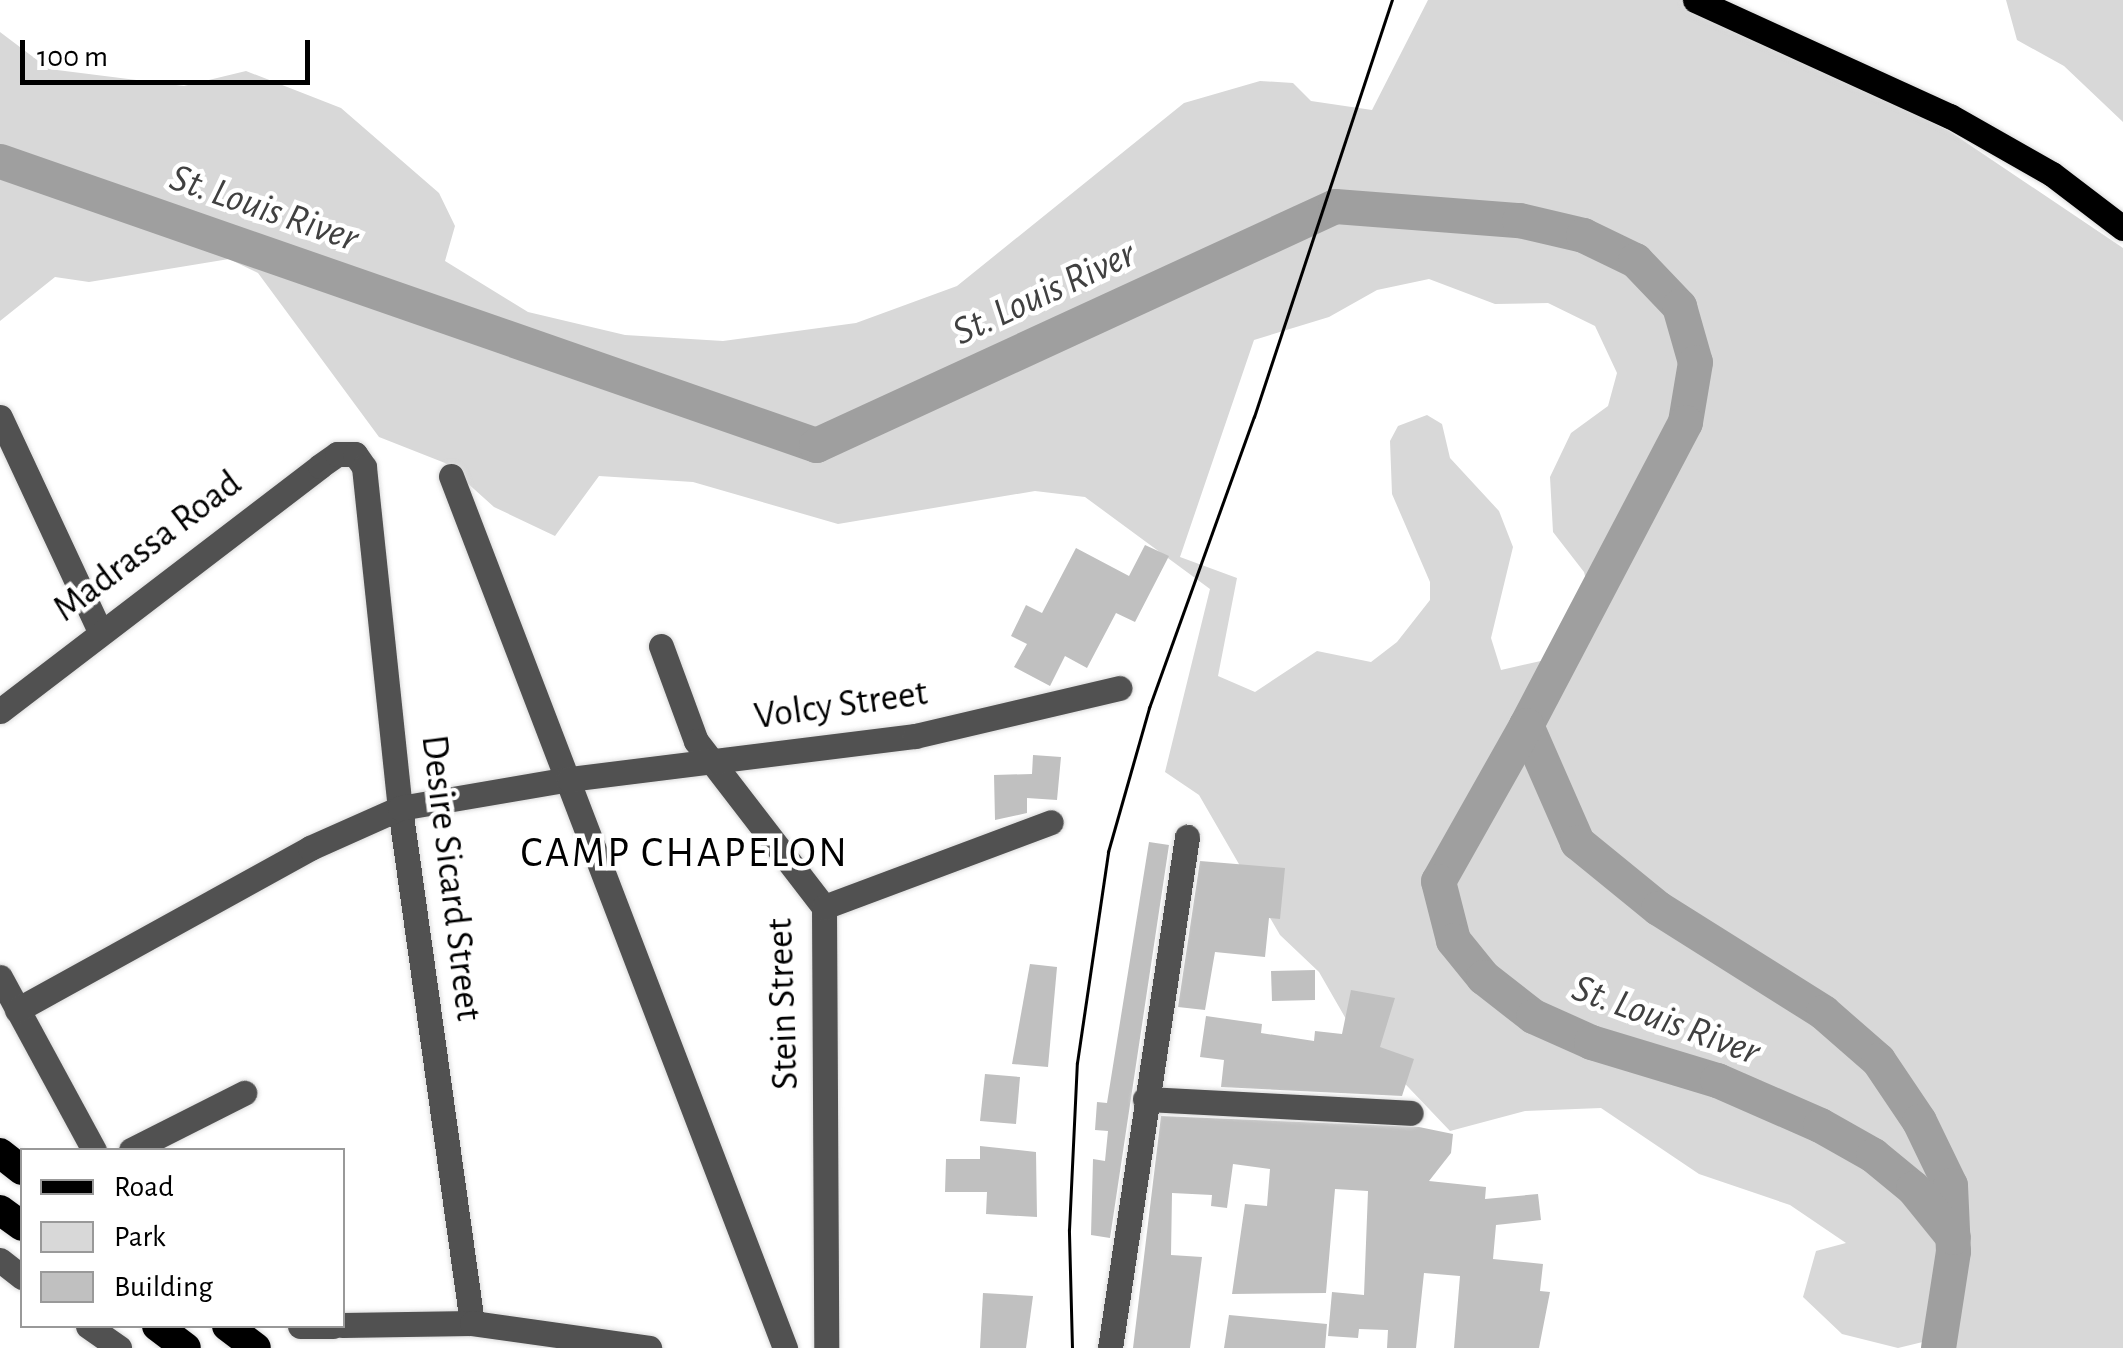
<!DOCTYPE html>
<style>
body{margin:0}
#map{position:relative;width:2123px;height:1348px;overflow:hidden;background:#fff;font-family:"Alegreya Sans",sans-serif}
div>[style]{position:absolute}
.green>*{inset:0;background:#d8d8d8}
.river>*{height:35px;margin:-17.5px;padding:0 17.5px;transform-origin:17.5px;border-radius:17.5px;background:#9f9f9f}
.building>*{inset:0;background:#c0c0c0}
.roads{filter:drop-shadow(0 0 2px #dbdbdb) drop-shadow(0 0 2px #dbdbdb)}
.minor>*{height:25px;margin:-12.5px;padding:0 12.5px;transform-origin:12.5px;border-radius:12.5px;background:#515151}
.major>*{height:25px;margin:-12.5px;padding:0 12.5px;transform-origin:12.5px;border-radius:12.5px;background:#000}
.highway>*{height:30px;margin:-15px;padding:0 15px;transform-origin:15px;border-radius:15px;background:#000}
.tram>*{height:2.5px;margin:-1.25px;padding:0 1.25px;transform-origin:1.25px;border-radius:1.25px;background:#000}
span{translate:-50% -50%;white-space:nowrap;text-align:center;line-height:1.15;-webkit-text-stroke:9px #fff;paint-order:stroke}
.street-label{font-size:38px;color:#000}
.water-label{font-size:40px;color:#404040;font-style:italic}
.quarter-label{font-size:42px;color:#000;letter-spacing:2.5px}
.legend{position:absolute;left:20px;top:1148px;width:325px;height:180px;box-sizing:border-box;background:#fff;border:2px solid #999;margin:0;padding:12px 18px;list-style:none;font-size:30px;color:#000}
.legend li{display:flex;align-items:center;gap:20px;height:50px}
.legend b{width:50px;border:2px solid #999}
.scale{position:absolute;left:20px;top:40px;width:290px;height:45px;box-sizing:border-box;border:5px solid #000;border-top:0;padding-left:12px;font-size:30px;line-height:35px;white-space:nowrap;color:#000;-webkit-text-stroke:8px #fff;paint-order:stroke}
</style>
<div id="map">
<div class="green">
<i style="clip-path:polygon(evenodd,1428px 0,1690px 0,1949px 131px,2123px 248px,2123px 1348px,1935px 1348px,1931px 1340px,1898px 1348px,1842px 1334px,1803px 1297px,1816px 1251px,1846px 1243px,1790px 1205px,1699px 1174px,1601px 1108px,1525px 1111px,1450px 1131px,1350px 1026px,1319px 972px,1280px 935px,1199px 795px,1165px 772px,1210px 589px,1085px 497px,1035px 491px,838px 524px,693px 482px,599px 476px,555px 536px,494px 507px,445px 463px,379px 437px,258px 273px,229px 259px,89px 282px,55px 277px,0 321px,0 32px,49px 69px,184px 86px,246px 71px,341px 108px,439px 193px,455px 226px,445px 261px,528px 312px,625px 335px,723px 341px,856px 323px,957px 286px,1184px 103px,1260px 81px,1293px 83px,1311px 101px,1372px 110px,1428px 0,1429px 279px,1495px 304px,1548px 303px,1595px 326px,1617px 373px,1608px 406px,1571px 433px,1550px 477px,1553px 532px,1584px 572px,1593px 607px,1554px 658px,1501px 670px,1491px 638px,1513px 547px,1499px 511px,1450px 458px,1442px 424px,1427px 415px,1398px 426px,1390px 441px,1392px 494px,1430px 582px,1430px 600px,1397px 642px,1371px 662px,1317px 651px,1255px 692px,1218px 676px,1237px 578px,1180px 557px,1254px 340px,1329px 317px,1377px 290px,1429px 279px)"></i>
<i style="clip-path:polygon(2006px 0,2123px 0,2123px 122px,2064px 66px,2017px 40px)"></i>
</div>
<div class="river">
<i style="left:0;top:161px;width:864px;rotate:19.19deg"></i>
<i style="left:816px;top:445px;width:571px;rotate:-24.73deg"></i>
<i style="left:1335px;top:206px;width:185px;rotate:4.4deg"></i>
<i style="left:1519px;top:220px;width:66px;rotate:13.2deg"></i>
<i style="left:1583px;top:235px;width:58px;rotate:25.7deg"></i>
<i style="left:1635px;top:260px;width:64px;rotate:46.3deg"></i>
<i style="left:1679px;top:306px;width:58px;rotate:74.1deg"></i>
<i style="left:1695px;top:362px;width:61px;rotate:99.5deg"></i>
<i style="left:1685px;top:422px;width:342px;rotate:117.7deg"></i>
<i style="left:1526px;top:725px;width:128px;rotate:66.4deg"></i>
<i style="left:1577px;top:842px;width:104px;rotate:39.2deg"></i>
<i style="left:1658px;top:908px;width:195px;rotate:32.2deg"></i>
<i style="left:1823px;top:1012px;width:73px;rotate:41.1deg"></i>
<i style="left:1878px;top:1060px;width:73px;rotate:56.1deg"></i>
<i style="left:1919px;top:1121px;width:71px;rotate:64.2deg"></i>
<i style="left:1950px;top:1185px;width:66px;rotate:87.4deg"></i>
<i style="left:1953px;top:1251px;width:98px;rotate:98.8deg"></i>
<i style="left:1526px;top:725px;width:179px;rotate:119.4deg"></i>
<i style="left:1438px;top:881px;width:61px;rotate:75.7deg"></i>
<i style="left:1453px;top:940px;width:48px;rotate:51deg"></i>
<i style="left:1483px;top:977px;width:63px;rotate:38deg"></i>
<i style="left:1533px;top:1016px;width:64px;rotate:24.1deg"></i>
<i style="left:1591px;top:1042px;width:132px;rotate:16.8deg"></i>
<i style="left:1717px;top:1080px;width:112px;rotate:23.6deg"></i>
<i style="left:1820px;top:1125px;width:61px;rotate:29.5deg"></i>
<i style="left:1873px;top:1155px;width:52px;rotate:39.5deg"></i>
<i style="left:1913px;top:1188px;width:63px;rotate:50.8deg"></i>
</div>
<div class="building">
<i style="clip-path:polygon(1145px 545px,1169px 556px,1135px 622px,1116px 613px,1087px 668px,1065px 656px,1050px 686px,1014px 667px,1027px 644px,1011px 636px,1026px 605px,1042px 613px,1076px 548px,1129px 576px)"></i>
<i style="clip-path:polygon(1033px 755px,1061px 757px,1057px 800px,1027px 798px,1027px 813px,995px 820px,994px 775px,1032px 774px)"></i>
<i style="clip-path:polygon(1149px 842px,1169px 845px,1110px 1238px,1091px 1235px,1093px 1159px,1105px 1161px,1108px 1131px,1095px 1130px,1097px 1102px,1107px 1103px)"></i>
<i style="clip-path:polygon(1200px 861px,1285px 868px,1280px 919px,1269px 918px,1265px 957px,1215px 952px,1205px 1010px,1178px 1007px)"></i>
<i style="clip-path:polygon(1030px 964px,1057px 967px,1048px 1067px,1012px 1064px)"></i>
<i style="clip-path:polygon(1315px 970px,1315px 1000px,1272px 1001px,1271px 971px)"></i>
<i style="clip-path:polygon(1351px 990px,1395px 998px,1380px 1047px,1414px 1059px,1402px 1096px,1221px 1087px,1224px 1060px,1200px 1057px,1206px 1016px,1262px 1024px,1261px 1033px,1314px 1041px,1315px 1031px,1342px 1034px)"></i>
<i style="clip-path:polygon(985px 1074px,1020px 1077px,1016px 1124px,980px 1121px)"></i>
<i style="clip-path:polygon(1161px 1116px,1419px 1127px,1453px 1134px,1451px 1153px,1429px 1181px,1486px 1187px,1485px 1199px,1538px 1194px,1541px 1220px,1496px 1225px,1493px 1259px,1543px 1264px,1540px 1291px,1550px 1292px,1539px 1348px,1454px 1348px,1460px 1276px,1424px 1273px,1416px 1348px,1387px 1348px,1388px 1330px,1359px 1329px,1358px 1338px,1328px 1336px,1332px 1292px,1364px 1295px,1368px 1191px,1335px 1189px,1326px 1293px,1232px 1294px,1245px 1204px,1267px 1206px,1270px 1169px,1233px 1164px,1227px 1208px,1211px 1206px,1212px 1195px,1172px 1193px,1171px 1255px,1202px 1257px,1190px 1348px,1133px 1348px)"></i>
<i style="clip-path:polygon(980px 1146px,1036px 1152px,1037px 1217px,986px 1214px,987px 1192px,945px 1192px,946px 1159px,980px 1159px)"></i>
<i style="clip-path:polygon(983px 1293px,1033px 1296px,1026px 1348px,980px 1348px)"></i>
<i style="clip-path:polygon(1229px 1315px,1327px 1324px,1325px 1348px,1224px 1348px)"></i>
</div>
<div class="roads">
<div class="minor">
<i style="left:0;top:417px;width:234px;rotate:65deg"></i>
<i style="left:451px;top:476px;width:934px;rotate:69.04deg"></i>
<i style="left:661px;top:646px;width:101px;rotate:69.8deg"></i>
<i style="left:696px;top:741px;width:210px;rotate:52.4deg"></i>
<i style="left:824px;top:907px;width:441px;rotate:89.7deg"></i>
<i style="left:0;top:711px;width:403px;rotate:-37.4deg"></i>
<i style="left:320px;top:466px;width:21px;rotate:-35deg"></i>
<i style="left:337px;top:454px;width:18px"></i>
<i style="left:355px;top:454px;width:16px;rotate:55deg"></i>
<i style="left:364px;top:467px;width:343px;rotate:84deg"></i>
<i style="left:400px;top:808px;width:520px;rotate:82.04deg"></i>
<i style="left:824px;top:907px;width:242px;rotate:-20.5deg"></i>
<i style="left:0;top:977px;width:197px;rotate:61.5deg"></i>
<i style="left:17px;top:1010px;width:335px;rotate:-28.9deg"></i>
<i style="left:310px;top:848px;width:98px;rotate:-24deg"></i>
<i style="left:400px;top:808px;width:171px;rotate:-9.7deg"></i>
<i style="left:569px;top:779px;width:349px;rotate:-7.1deg"></i>
<i style="left:915px;top:736px;width:210px;rotate:-13.2deg"></i>
<i style="left:1145px;top:1099px;width:266px;rotate:3deg"></i>
<i style="left:131px;top:1150px;width:127px;rotate:-26.8deg"></i>
<i style="left:0;top:1260px;width:28px;rotate:38deg"></i>
<i style="left:342px;top:1325px;width:130px;rotate:-0.9deg"></i>
<i style="left:472px;top:1323px;width:179px;rotate:8deg"></i>
<i style="left:88px;top:1326px;width:38px;rotate:35deg"></i>
<i style="left:300px;top:1326px;width:33px"></i>
<i style="left:1110px;top:1348px;width:517px;rotate:-81.43deg"></i>
</div>
<div class="major">
<i style="left:1695px;top:0;width:280px;rotate:24.5deg"></i>
<i style="left:1950px;top:116px;width:117px;rotate:29.6deg"></i>
<i style="left:2052px;top:174px;width:89px;rotate:37.3deg"></i>
</div>
<div class="highway">
<i style="left:0;top:1153px;width:28px;rotate:38deg"></i>
<i style="left:0;top:1210px;width:27px;rotate:36deg"></i>
<i style="left:157px;top:1326px;width:36px;rotate:37deg"></i>
<i style="left:227px;top:1326px;width:36px;rotate:37deg"></i>
</div>
</div>
<div class="tram">
<i style="left:1072px;top:1348px;width:118px;rotate:-91.5deg"></i>
<i style="left:1069px;top:1230px;width:167px;rotate:-87.3deg"></i>
<i style="left:1077px;top:1063px;width:213px;rotate:-81.6deg"></i>
<i style="left:1108px;top:852px;width:150px;rotate:-74.1deg"></i>
<i style="left:1149px;top:708px;width:309px;rotate:-70.2deg"></i>
<i style="left:1254px;top:417px;width:439px;rotate:-71.7deg"></i>
</div>
<div class="street-label">
<span style="left:148px;top:547px;rotate:-37deg">Madrassa Road</span>
<span style="left:841px;top:706px;rotate:-8deg">Volcy Street</span>
<span style="left:450px;top:878px;rotate:83deg">Desire Sicard Street</span>
<span style="left:784px;top:1004px;rotate:-92deg">Stein Street</span>
</div>
<div class="water-label">
<span style="left:264px;top:208px;rotate:19deg">St. Louis River</span>
<span style="left:1044px;top:293px;rotate:-25deg">St. Louis River</span>
<span style="left:1666px;top:1020px;rotate:20deg">St. Louis River</span>
</div>
<div class="quarter-label">
<span style="left:685px;top:853px">CAMP CHAPELON</span>
</div>
<ul class="legend">
<li><b style="height:12px;background:#000"></b>Road</li>
<li><b style="height:28px;background:#d8d8d8"></b>Park</li>
<li><b style="height:28px;background:#c0c0c0"></b>Building</li>
</ul>
<div class="scale">100 m</div>
</div>
